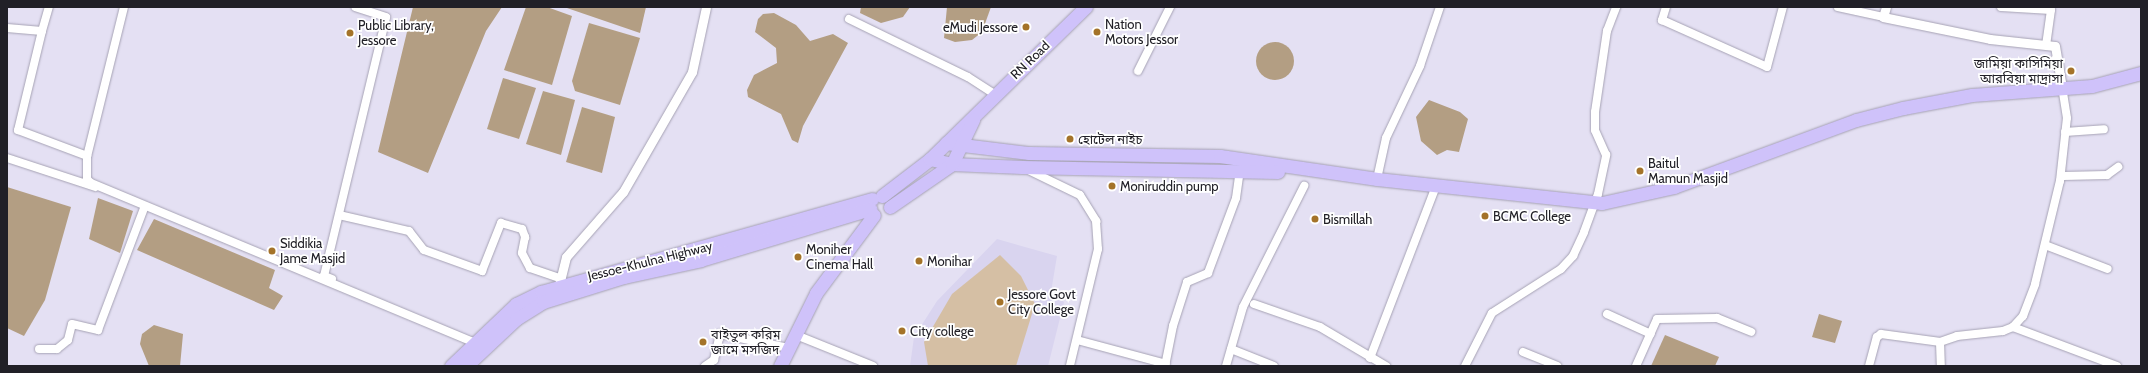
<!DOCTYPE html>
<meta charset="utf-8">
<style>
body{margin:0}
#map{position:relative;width:2148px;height:373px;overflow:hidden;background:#e4e0f3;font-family:Cabin,"Noto Sans Bengali",sans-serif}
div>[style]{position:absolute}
.built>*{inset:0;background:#d9d4ef}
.green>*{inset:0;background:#d5bfa4}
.water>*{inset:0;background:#b39e83}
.round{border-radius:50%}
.roads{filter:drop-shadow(0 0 1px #a6a2b4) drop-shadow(0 0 1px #a6a2b4)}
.minor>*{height:8px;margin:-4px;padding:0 4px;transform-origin:4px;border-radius:4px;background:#fff}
.tertiary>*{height:9px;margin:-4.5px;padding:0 4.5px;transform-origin:4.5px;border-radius:4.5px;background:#fff}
.trunk>*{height:13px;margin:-6.5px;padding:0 6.5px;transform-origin:6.5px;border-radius:6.5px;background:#cfc2fa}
.dots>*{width:11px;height:11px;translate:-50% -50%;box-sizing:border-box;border:2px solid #fff;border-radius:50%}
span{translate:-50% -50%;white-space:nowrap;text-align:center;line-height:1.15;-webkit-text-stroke:3.5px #fff;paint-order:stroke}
.poi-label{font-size:13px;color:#212027}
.left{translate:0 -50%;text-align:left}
.right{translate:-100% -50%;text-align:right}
.street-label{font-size:13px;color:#212027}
.frame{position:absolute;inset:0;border:8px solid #212027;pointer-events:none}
</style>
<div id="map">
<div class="built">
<i style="clip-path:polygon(997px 239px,1057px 256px,1051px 292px,1064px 302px,1048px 366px,910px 366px,914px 337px,937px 301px)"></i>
</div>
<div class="green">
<i style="clip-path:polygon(1000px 255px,1021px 276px,1035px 304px,1016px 366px,928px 366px,924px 342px,952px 294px)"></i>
</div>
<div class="water">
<i style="clip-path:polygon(413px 7px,502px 7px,486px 31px,428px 173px,378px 152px)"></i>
<i style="clip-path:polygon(526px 7px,547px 7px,572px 16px,552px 85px,504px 70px)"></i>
<i style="clip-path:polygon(564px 7px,646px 7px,640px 33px)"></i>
<i style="clip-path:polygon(861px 7px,910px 7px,903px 17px,881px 23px,860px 13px)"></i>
<i style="clip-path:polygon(947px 7px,991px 7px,982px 32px,972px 40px,955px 42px,944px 38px)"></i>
<i style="clip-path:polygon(774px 13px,796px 25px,810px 41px,833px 34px,848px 43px,803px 126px,798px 143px,792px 140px,781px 114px,748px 97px,747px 90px,754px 75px,777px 63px,776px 48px,755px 32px,758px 19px,763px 14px)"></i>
<i style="clip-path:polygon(589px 23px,640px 38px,620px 105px,575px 91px,572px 81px)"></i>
<i class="round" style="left:1256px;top:42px;width:38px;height:38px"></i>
<i style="clip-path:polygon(503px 78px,536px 88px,519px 139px,487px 129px)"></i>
<i style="clip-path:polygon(543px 91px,575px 100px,561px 155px,526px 144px)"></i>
<i style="clip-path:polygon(1429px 100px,1460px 112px,1468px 119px,1459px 152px,1447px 150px,1437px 155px,1421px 141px,1416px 117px)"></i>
<i style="clip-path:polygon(582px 107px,615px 117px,602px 173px,566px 162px)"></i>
<i style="clip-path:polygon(7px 187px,71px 207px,45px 300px,24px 336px,7px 328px)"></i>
<i style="clip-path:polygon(98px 198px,133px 211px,120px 253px,89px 239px)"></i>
<i style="clip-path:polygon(154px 219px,275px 270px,269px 288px,283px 296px,274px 310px,137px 250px)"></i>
<i style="clip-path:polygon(1819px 314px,1842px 321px,1835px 343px,1812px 337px)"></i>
<i style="clip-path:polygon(154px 325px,183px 334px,180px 366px,149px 366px,140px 344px,142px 334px)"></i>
<i style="clip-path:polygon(1665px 335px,1719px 357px,1715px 366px,1651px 366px)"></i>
</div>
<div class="roads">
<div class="minor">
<i style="left:124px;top:7px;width:154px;rotate:103.9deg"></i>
<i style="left:87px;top:156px;width:23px;rotate:90deg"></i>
<i style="left:87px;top:179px;width:6px;rotate:45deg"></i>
<i style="left:91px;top:183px;width:417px;rotate:22.6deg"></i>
<i style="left:1666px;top:7px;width:14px;rotate:107deg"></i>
<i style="left:1662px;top:20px;width:115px;rotate:24.1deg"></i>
<i style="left:1767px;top:67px;width:62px;rotate:-75.1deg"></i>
<i style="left:1838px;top:7px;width:46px;rotate:12.5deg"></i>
<i style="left:2001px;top:7px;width:50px;rotate:3.4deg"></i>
<i style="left:2051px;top:10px;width:35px;rotate:98deg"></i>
<i style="left:849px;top:19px;width:132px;rotate:26deg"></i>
<i style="left:968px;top:77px;width:33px;rotate:33deg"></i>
<i style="left:7px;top:28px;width:35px;rotate:5deg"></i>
<i style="left:42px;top:31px;width:102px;rotate:103.6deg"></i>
<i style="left:18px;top:130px;width:74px;rotate:20.6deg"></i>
<i style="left:42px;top:31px;width:25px;rotate:-74deg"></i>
<i style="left:1138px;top:71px;width:72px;rotate:-63.4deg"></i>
<i style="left:2065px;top:132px;width:39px;rotate:-4deg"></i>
<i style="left:7px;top:158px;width:93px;rotate:18.2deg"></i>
<i style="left:1022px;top:167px;width:64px;rotate:25.8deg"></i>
<i style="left:1080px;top:195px;width:31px;rotate:58deg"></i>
<i style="left:1096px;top:221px;width:28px;rotate:86deg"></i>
<i style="left:1098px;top:249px;width:120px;rotate:103.5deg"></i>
<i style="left:2063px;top:176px;width:44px;rotate:-1.3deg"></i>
<i style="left:2107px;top:175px;width:14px;rotate:-36deg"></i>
<i style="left:1377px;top:179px;width:42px;rotate:-77.6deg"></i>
<i style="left:1386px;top:138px;width:80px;rotate:-64.7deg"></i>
<i style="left:1420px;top:66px;width:62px;rotate:-71.3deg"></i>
<i style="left:339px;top:215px;width:72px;rotate:12.9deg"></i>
<i style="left:409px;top:231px;width:24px;rotate:52deg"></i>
<i style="left:424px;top:250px;width:62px;rotate:19.9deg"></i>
<i style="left:482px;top:271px;width:52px;rotate:-68.4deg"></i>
<i style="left:501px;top:223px;width:22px;rotate:16deg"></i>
<i style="left:522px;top:229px;width:9px;rotate:69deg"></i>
<i style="left:525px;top:237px;width:16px;rotate:101deg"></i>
<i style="left:522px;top:253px;width:17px;rotate:62deg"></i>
<i style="left:530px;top:268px;width:31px;rotate:19deg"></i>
<i style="left:2045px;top:245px;width:67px;rotate:20.9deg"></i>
<i style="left:332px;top:279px;width:9px;rotate:-159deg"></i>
<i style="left:324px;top:276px;width:266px;rotate:-76.5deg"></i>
<i style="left:386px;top:17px;width:32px;rotate:-162deg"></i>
<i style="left:1254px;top:304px;width:70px;rotate:19.2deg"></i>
<i style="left:1320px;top:327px;width:77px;rotate:30.6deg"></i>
<i style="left:1607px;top:314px;width:48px;rotate:24.4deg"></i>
<i style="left:2013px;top:327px;width:111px;rotate:20.6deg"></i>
<i style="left:796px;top:335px;width:83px;rotate:21.9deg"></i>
<i style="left:1077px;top:340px;width:92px;rotate:15.1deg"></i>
<i style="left:1940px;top:342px;width:24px;rotate:88deg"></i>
<i style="left:39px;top:349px;width:18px"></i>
<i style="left:57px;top:349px;width:14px;rotate:-39deg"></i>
<i style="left:68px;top:340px;width:16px;rotate:-76deg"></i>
<i style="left:72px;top:324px;width:27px;rotate:13deg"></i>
<i style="left:98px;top:330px;width:130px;rotate:-69.3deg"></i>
<i style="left:1231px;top:349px;width:46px;rotate:21.6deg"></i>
<i style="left:1523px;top:352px;width:37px;rotate:22deg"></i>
<i style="left:1370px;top:358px;width:184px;rotate:-69deg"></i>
<i style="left:705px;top:366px;width:11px;rotate:-34deg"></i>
<i style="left:714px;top:360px;width:27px;rotate:-77deg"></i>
<i style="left:720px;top:334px;width:70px;rotate:11.5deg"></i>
<i style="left:1165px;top:366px;width:41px;rotate:-78.7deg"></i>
<i style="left:1173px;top:326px;width:46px;rotate:-72.3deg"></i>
<i style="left:1187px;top:282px;width:23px;rotate:-23deg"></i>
<i style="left:1208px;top:273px;width:80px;rotate:-69.5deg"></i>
<i style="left:1236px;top:198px;width:27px;rotate:-82deg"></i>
<i style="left:1226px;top:366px;width:61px;rotate:-73.9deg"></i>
<i style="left:1243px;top:307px;width:136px;rotate:-63.2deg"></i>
<i style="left:1465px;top:366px;width:59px;rotate:-63deg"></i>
<i style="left:1492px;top:313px;width:82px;rotate:-32.5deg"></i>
<i style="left:1561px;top:269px;width:18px;rotate:-47deg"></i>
<i style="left:1573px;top:256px;width:26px;rotate:-65deg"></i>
<i style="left:1584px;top:232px;width:40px;rotate:-69.8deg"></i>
<i style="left:1598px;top:194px;width:40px;rotate:-78deg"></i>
<i style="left:1606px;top:155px;width:27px;rotate:-114deg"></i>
<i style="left:1595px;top:130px;width:18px;rotate:-90deg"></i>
<i style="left:1595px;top:112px;width:82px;rotate:-81.6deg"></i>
<i style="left:1607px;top:31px;width:26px;rotate:-69deg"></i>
<i style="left:1636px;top:366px;width:51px;rotate:-65.9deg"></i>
<i style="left:1657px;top:319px;width:60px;rotate:-1deg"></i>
<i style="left:1717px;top:318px;width:37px;rotate:22deg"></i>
<i style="left:1869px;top:366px;width:30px;rotate:-75deg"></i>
<i style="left:1877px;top:337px;width:5px;rotate:-37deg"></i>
<i style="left:1881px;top:334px;width:60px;rotate:7.7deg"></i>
<i style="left:1940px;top:342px;width:18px;rotate:-19deg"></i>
<i style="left:1957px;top:336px;width:46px;rotate:-6.2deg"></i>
<i style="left:2003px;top:331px;width:11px;rotate:-22deg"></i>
<i style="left:2013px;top:327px;width:15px;rotate:-48deg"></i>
<i style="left:2023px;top:316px;width:34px;rotate:-69deg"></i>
<i style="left:2035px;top:284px;width:106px;rotate:-76.4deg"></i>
<i style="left:2060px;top:181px;width:63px;rotate:-83.7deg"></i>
<i style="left:2067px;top:118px;width:30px;rotate:-99deg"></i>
</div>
<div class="tertiary">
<i style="left:1886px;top:7px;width:10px;rotate:107deg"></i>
<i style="left:1883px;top:17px;width:109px;rotate:11.6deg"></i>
<i style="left:1990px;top:39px;width:65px;rotate:6.1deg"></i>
<i style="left:2055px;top:46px;width:43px;rotate:80.5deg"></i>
<i style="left:557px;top:293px;width:37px;rotate:-76deg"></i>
<i style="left:566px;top:257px;width:86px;rotate:-48.8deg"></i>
<i style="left:623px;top:192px;width:138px;rotate:-60.1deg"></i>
<i style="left:692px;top:72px;width:66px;rotate:-77.8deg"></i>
</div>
<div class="trunk">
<i style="left:946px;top:143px;width:84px;rotate:6.9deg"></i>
<i style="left:1029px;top:153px;width:191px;rotate:0.9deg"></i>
<i style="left:1220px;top:156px;width:159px;rotate:8.3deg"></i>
<i style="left:1377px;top:179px;width:226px;rotate:6.1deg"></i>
<i style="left:1602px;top:203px;width:74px;rotate:-12.5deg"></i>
<i style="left:1674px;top:187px;width:194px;rotate:-20.2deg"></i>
<i style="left:1856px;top:120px;width:49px;rotate:-14.3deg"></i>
<i style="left:1903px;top:108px;width:70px;rotate:-10.7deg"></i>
<i style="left:1972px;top:95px;width:120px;rotate:-4.3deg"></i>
<i style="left:2092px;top:86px;width:51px;rotate:-14.9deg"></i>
<i style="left:930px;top:159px;width:23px;rotate:13deg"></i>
<i style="left:952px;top:164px;width:70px;rotate:2.5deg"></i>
<i style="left:1022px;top:167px;width:256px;rotate:1.1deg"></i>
<i style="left:882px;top:196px;width:61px;rotate:-37.6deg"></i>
<i style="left:930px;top:159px;width:218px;rotate:-44.3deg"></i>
<i style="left:890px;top:207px;width:75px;rotate:-34.7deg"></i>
<i style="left:952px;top:164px;width:49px;rotate:-64.5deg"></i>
<i style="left:451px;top:366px;width:90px;rotate:-43.6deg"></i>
<i style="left:516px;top:304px;width:28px;rotate:-26deg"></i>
<i style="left:541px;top:292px;width:344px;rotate:-15.7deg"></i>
<i style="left:466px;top:366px;width:69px;rotate:-43.2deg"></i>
<i style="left:516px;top:319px;width:32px;rotate:-32deg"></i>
<i style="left:543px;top:302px;width:85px;rotate:-17.2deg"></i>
<i style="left:624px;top:277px;width:79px;rotate:-12.4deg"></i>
<i style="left:701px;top:260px;width:177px;rotate:-16.8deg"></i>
<i style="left:780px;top:366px;width:81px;rotate:-63.7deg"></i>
<i style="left:816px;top:293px;width:97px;rotate:-53.4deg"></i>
</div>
</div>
<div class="dots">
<i style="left:1026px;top:27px;background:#a47329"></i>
<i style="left:1097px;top:32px;background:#a47329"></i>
<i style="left:350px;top:33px;background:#a47329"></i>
<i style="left:2071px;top:71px;background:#a47329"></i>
<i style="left:1070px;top:139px;background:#a47329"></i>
<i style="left:1640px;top:171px;background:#a47329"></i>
<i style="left:1112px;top:186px;background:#a47329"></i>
<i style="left:1485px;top:216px;background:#a47329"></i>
<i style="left:1315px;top:219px;background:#a47329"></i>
<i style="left:272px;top:251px;background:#a47329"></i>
<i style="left:798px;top:257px;background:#a47329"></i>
<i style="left:919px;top:261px;background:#a47329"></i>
<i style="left:1000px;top:302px;background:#a47329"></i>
<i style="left:902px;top:331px;background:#a47329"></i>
<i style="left:703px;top:342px;background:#a47329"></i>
</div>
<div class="poi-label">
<span class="left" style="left:1105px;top:32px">Nation<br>Motors Jessor</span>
<span class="left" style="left:358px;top:33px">Public Library,<br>Jessore</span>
<span class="right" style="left:1018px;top:27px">eMudi Jessore</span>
<span class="right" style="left:2063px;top:71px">জামিয়া কাসিমিয়া<br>আরবিয়া মাদ্রাসা</span>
<span class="left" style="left:1078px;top:139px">হোটেল নাইচ</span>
<span class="left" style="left:1648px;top:171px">Baitul<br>Mamun Masjid</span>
<span class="left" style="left:1120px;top:186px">Moniruddin pump</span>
<span class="left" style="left:1493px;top:216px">BCMC College</span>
<span class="left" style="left:1323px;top:219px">Bismillah</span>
<span class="left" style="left:280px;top:251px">Siddikia<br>Jame Masjid</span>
<span class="left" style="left:806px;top:257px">Moniher<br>Cinema Hall</span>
<span class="left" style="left:927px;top:261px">Monihar</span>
<span class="left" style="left:1008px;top:302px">Jessore Govt<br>City College</span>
<span class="left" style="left:910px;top:331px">City college</span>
<span class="left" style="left:711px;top:342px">বাইতুল করিম<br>জামে মসজিদ</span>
</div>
<div class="street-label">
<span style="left:1030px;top:60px;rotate:-44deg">RN Road</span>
<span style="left:650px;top:261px;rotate:-14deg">Jessoe-Khulna Highway</span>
</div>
<div class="frame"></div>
</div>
